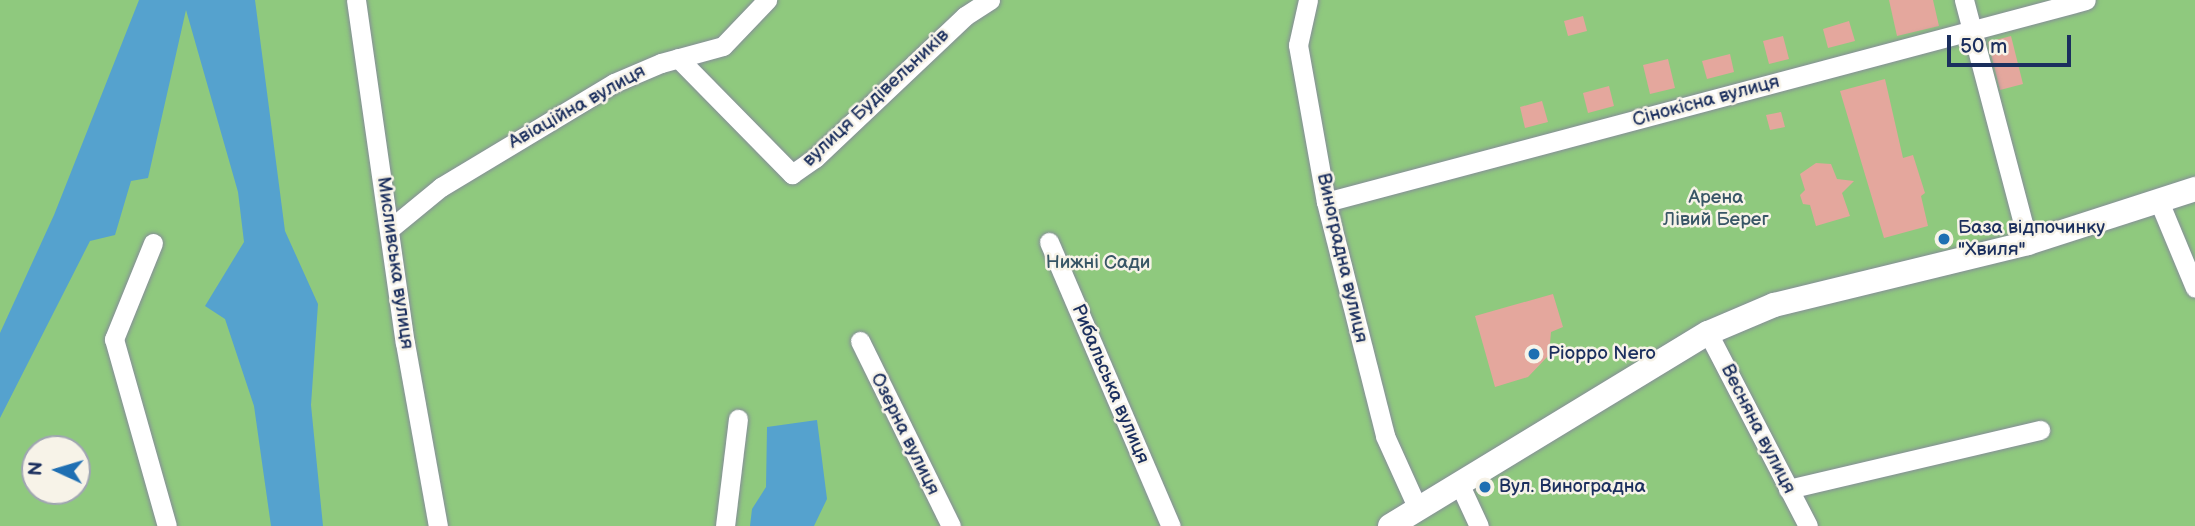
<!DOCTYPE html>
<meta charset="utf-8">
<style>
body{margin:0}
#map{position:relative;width:2195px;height:526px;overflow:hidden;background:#efead3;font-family:"Balsamiq Sans",sans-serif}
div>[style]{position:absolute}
.green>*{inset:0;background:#8fc97e}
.water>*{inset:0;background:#55a2ce}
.building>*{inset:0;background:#e4a79d}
.roads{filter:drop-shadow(0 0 2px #858c98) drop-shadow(0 0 2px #858c98)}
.minor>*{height:19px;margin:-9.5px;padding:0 9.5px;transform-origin:9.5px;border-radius:9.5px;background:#fff}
.tertiary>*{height:24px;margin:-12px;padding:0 12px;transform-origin:12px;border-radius:12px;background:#fff}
.dots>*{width:19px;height:19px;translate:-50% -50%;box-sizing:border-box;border:4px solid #f7f3e8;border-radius:50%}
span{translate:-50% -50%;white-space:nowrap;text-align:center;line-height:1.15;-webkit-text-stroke:5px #f7f3e8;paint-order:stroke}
.street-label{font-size:19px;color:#1b2f5e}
.park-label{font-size:19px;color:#385666}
.poi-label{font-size:19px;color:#1b2f5e}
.left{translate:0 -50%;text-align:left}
.north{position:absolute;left:21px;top:435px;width:70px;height:70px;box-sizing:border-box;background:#f7f3e8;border:2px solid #9fa5b1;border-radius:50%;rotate:274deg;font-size:19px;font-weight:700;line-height:28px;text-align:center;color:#1b2f5e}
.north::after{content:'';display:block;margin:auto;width:24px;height:32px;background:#1f6fb2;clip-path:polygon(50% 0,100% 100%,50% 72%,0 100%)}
.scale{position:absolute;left:1947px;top:35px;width:124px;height:32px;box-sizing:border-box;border:4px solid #1b2f5e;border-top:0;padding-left:9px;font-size:21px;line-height:24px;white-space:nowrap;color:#1b2f5e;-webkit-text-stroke:5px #f7f3e8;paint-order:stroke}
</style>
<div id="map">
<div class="green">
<i style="clip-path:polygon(evenodd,0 0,2195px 0,2195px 526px,0 526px,0 0,35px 449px,77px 449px,77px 491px,35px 491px,35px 449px)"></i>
</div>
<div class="water">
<i style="clip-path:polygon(139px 0,255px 0,285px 231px,318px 304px,311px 405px,323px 526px,271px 526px,254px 406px,225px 319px,205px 306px,244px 242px,238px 192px,186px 10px,148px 178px,131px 181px,115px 235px,90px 241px,0 418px,0 333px,54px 215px)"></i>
<i style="clip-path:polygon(817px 420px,827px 499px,814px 526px,750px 526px,752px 509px,766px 487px,767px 427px)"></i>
</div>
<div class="building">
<i style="clip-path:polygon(1889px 0,1933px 0,1939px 26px,1897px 36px)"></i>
<i style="clip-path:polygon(1583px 16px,1587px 31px,1568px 36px,1564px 21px)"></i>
<i style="clip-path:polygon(1849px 21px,1855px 41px,1828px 48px,1823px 29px)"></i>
<i style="clip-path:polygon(1783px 36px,1789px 59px,1769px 64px,1763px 41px)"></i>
<i style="clip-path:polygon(2011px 36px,2023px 84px,2000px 90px,1988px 42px)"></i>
<i style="clip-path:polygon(1730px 54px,1734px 72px,1707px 79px,1702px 61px)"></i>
<i style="clip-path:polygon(1668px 59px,1675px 88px,1650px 94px,1643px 65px)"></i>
<i style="clip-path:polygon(1885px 79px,1903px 158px,1913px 155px,1925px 193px,1921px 196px,1928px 226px,1884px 238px,1840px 91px)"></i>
<i style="clip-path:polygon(1609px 86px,1614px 106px,1588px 113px,1583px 93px)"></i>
<i style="clip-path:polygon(1542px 101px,1548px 122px,1525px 128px,1520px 107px)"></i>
<i style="clip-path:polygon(1781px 112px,1785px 127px,1770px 130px,1766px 115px)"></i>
<i style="clip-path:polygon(1816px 163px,1831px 164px,1837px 179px,1854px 181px,1842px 193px,1850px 216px,1816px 226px,1810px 205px,1803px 204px,1800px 195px,1805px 190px,1800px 174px)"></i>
<i style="clip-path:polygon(1553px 294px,1563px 327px,1551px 332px,1549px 355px,1528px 377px,1495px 387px,1475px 316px)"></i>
</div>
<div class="roads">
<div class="minor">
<i style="left:356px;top:0;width:346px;rotate:81.9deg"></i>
<i style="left:405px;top:343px;width:186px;rotate:79.8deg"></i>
<i style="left:1308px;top:0;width:46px;rotate:102.5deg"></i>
<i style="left:1298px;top:45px;width:159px;rotate:79.9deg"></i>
<i style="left:1326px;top:202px;width:241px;rotate:75.8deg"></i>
<i style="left:1385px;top:436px;width:80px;rotate:65.7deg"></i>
<i style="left:1964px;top:0;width:251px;rotate:75.2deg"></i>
<i style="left:678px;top:58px;width:163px;rotate:45.5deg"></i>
<i style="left:792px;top:174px;width:28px;rotate:-35deg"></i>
<i style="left:815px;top:158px;width:207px;rotate:-43.4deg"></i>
<i style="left:965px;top:16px;width:30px;rotate:-33deg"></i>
<i style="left:2158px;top:199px;width:96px;rotate:67.4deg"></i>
<i style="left:1326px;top:202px;width:786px;rotate:-14.88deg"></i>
<i style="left:391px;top:228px;width:65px;rotate:-39.4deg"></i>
<i style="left:441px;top:187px;width:202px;rotate:-31deg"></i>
<i style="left:614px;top:83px;width:51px;rotate:-23.1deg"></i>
<i style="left:661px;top:63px;width:64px;rotate:-15.3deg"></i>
<i style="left:723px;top:46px;width:64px;rotate:-46.3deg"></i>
<i style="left:1049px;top:242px;width:309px;rotate:66.8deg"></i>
<i style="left:153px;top:243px;width:104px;rotate:112.1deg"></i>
<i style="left:114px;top:339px;width:194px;rotate:74.2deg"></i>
<i style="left:1708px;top:333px;width:217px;rotate:62.6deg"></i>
<i style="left:860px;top:341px;width:206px;rotate:63.8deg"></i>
<i style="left:1459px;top:483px;width:47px;rotate:65.1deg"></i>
<i style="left:1788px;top:489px;width:259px;rotate:-13.2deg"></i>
<i style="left:725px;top:526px;width:108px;rotate:-83.1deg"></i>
</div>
<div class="tertiary">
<i style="left:1390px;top:526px;width:372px;rotate:-31.3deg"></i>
<i style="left:1708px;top:333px;width:72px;rotate:-23deg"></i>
<i style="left:1774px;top:305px;width:261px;rotate:-13.7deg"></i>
<i style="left:2028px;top:243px;width:176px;rotate:-17.9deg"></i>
</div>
</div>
<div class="dots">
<i style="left:1944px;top:239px;background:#1f6fb2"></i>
<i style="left:1534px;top:354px;background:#1f6fb2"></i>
<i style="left:1485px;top:487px;background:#1f6fb2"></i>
</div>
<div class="street-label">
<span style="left:876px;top:98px;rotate:-43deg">вулиця Будівельників</span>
<span style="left:1706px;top:101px;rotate:-15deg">Сінокісна вулиця</span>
<span style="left:577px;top:107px;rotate:-29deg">Авіаційна вулиця</span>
<span style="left:1342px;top:258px;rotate:77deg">Виноградна вулиця</span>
<span style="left:395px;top:263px;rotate:82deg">Мисливська вулиця</span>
<span style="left:1110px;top:384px;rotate:67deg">Рибальська вулиця</span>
<span style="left:1758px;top:429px;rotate:63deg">Весняна вулиця</span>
<span style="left:905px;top:434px;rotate:64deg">Озерна вулиця</span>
</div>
<div class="park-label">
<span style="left:1716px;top:209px">Арена<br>Лівий Берег</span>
<span style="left:1098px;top:263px">Нижні Сади</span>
</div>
<div class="poi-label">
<span class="left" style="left:1958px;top:239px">База відпочинку<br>"Хвиля"</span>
<span class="left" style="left:1548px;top:354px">Pioppo Nero</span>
<span class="left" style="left:1499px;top:487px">Вул. Виноградна</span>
</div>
<div class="north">N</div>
<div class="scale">50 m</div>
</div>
